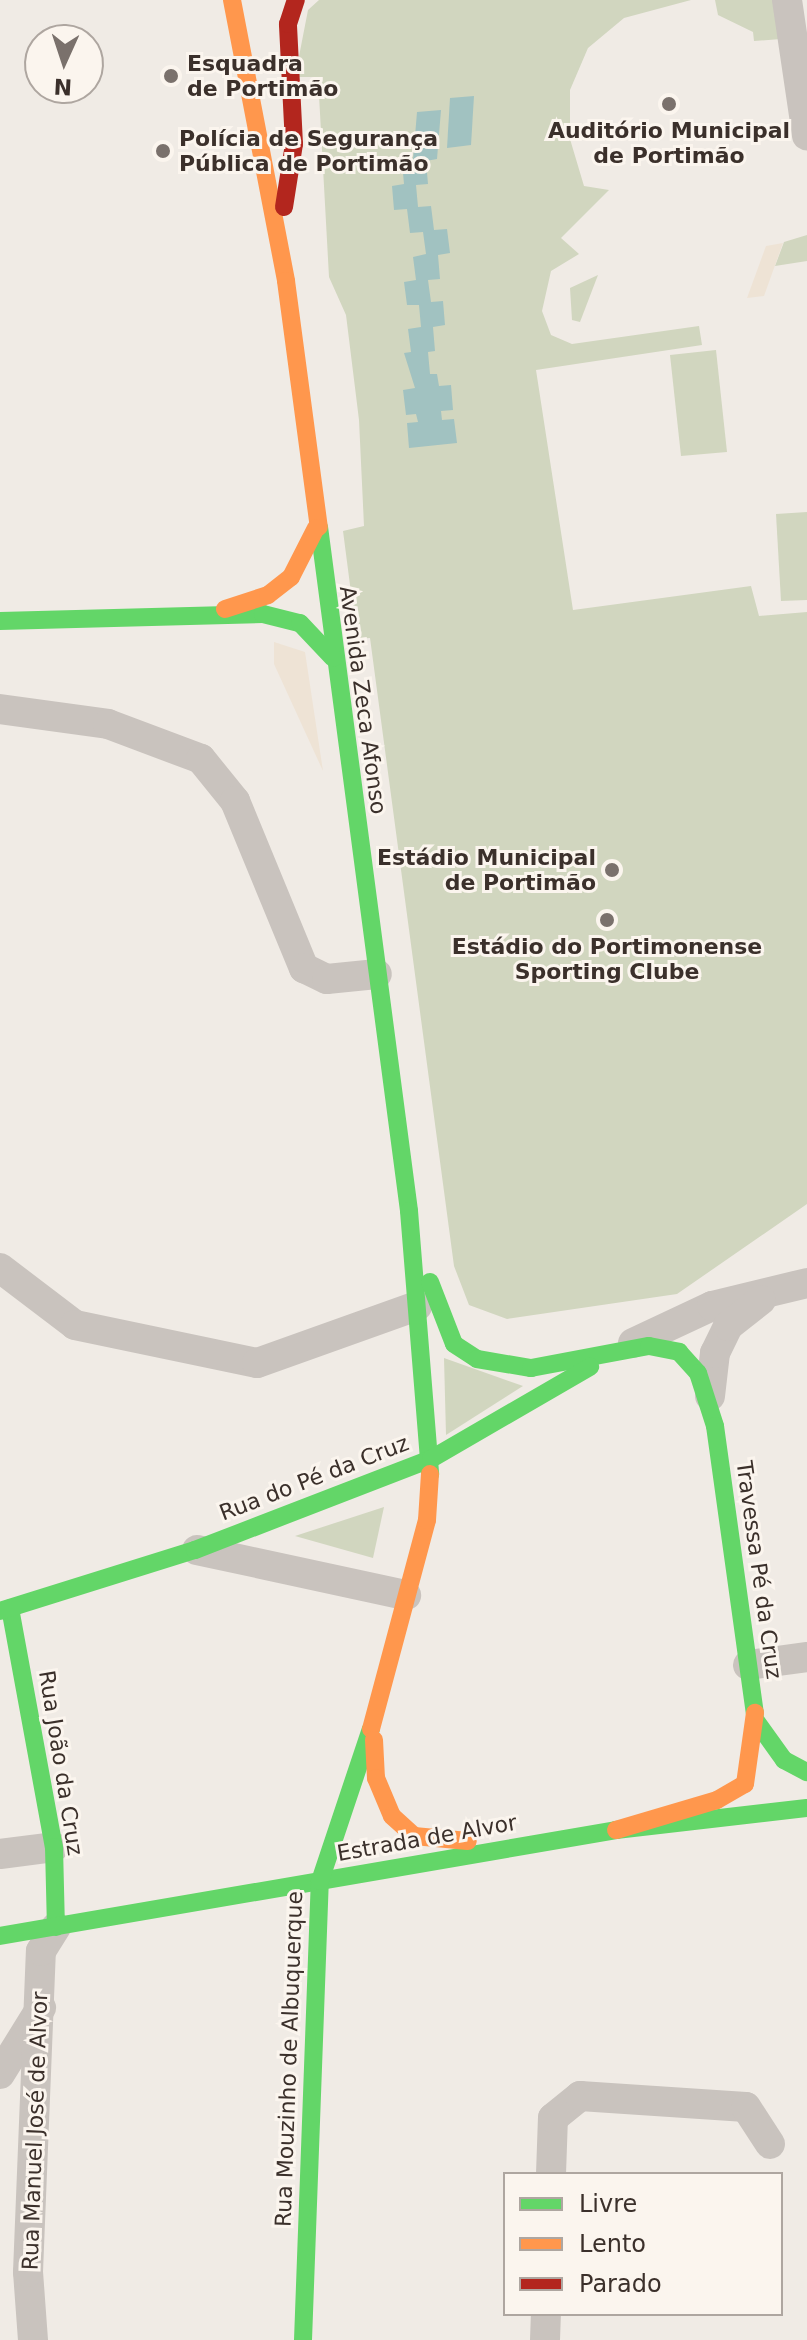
<!DOCTYPE html>
<meta charset="utf-8">
<style>
body{margin:0}
#map{position:relative;width:807px;height:2340px;overflow:hidden;background:#f0ebe5;font-family:"DejaVu Sans",sans-serif}
div>[style]{position:absolute}
.green>*{inset:0;background:#d1d6bf}
.plaza>*{inset:0;background:#eee3d5}
.water>*{inset:0;background:#a1c2c1}
.street>*{height:30px;margin:-15px;padding:0 15px;transform-origin:15px;border-radius:15px;background:#c9c3be}
.fast>*{height:18px;margin:-9px;padding:0 9px;transform-origin:9px;border-radius:9px;background:#63d668}
.slow>*{height:18px;margin:-9px;padding:0 9px;transform-origin:9px;border-radius:9px;background:#ff974d}
.jam>*{height:18px;margin:-9px;padding:0 9px;transform-origin:9px;border-radius:9px;background:#b3261e}
.dots>*{width:22px;height:22px;translate:-50% -50%;box-sizing:border-box;border:4px solid #fbf5ee;border-radius:50%}
span{translate:-50% -50%;white-space:nowrap;text-align:center;line-height:1.15;-webkit-text-stroke:6px #fbf5ee;paint-order:stroke}
.poi-label{font-size:22px;color:#3b302b;font-weight:700}
.left{translate:0 -50%;text-align:left}
.right{translate:-100% -50%;text-align:right}
.street-label{font-size:22px;color:#3b302b}
.legend{position:absolute;left:503px;top:2172px;width:280px;height:144px;box-sizing:border-box;background:#fbf5ee;border:2px solid #aea6a0;margin:0;padding:10px 14px;list-style:none;font-size:24px;color:#3b302b}
.legend li{display:flex;align-items:center;gap:16px;height:40px}
.legend b{width:40px;border:2px solid #aea6a0}
.north{position:absolute;left:24px;top:24px;width:80px;height:80px;box-sizing:border-box;background:#fbf5ee;border:2px solid #aea6a0;border-radius:50%;rotate:183deg;font-size:22px;font-weight:700;line-height:32px;text-align:center;color:#3b302b}
.north::after{content:'';display:block;margin:auto;width:28px;height:36px;background:#7a716c;clip-path:polygon(50% 0,100% 100%,50% 72%,0 100%)}
</style>
<div id="map">
<div class="green">
<i style="clip-path:polygon(319px 0,691px 0,624px 18px,588px 48px,570px 90px,570px 139px,584px 186px,609px 190px,561px 238px,579px 254px,551px 271px,542px 311px,551px 335px,572px 344px,699px 326px,702px 345px,536px 370px,573px 610px,751px 586px,759px 616px,807px 612px,807px 1204px,677px 1294px,507px 1319px,469px 1305px,454px 1266px,370px 638px,357px 639px,343px 531px,364px 526px,359px 420px,346px 315px,329px 277px,318px 77px,295px 77px,308px 10px)"></i>
<i style="clip-path:polygon(715px 0,777px 0,781px 39px,754px 41px,753px 32px,718px 15px)"></i>
<i style="clip-path:polygon(807px 235px,807px 261px,775px 266px,784px 242px)"></i>
<i style="clip-path:polygon(598px 275px,580px 322px,572px 320px,570px 288px)"></i>
<i style="clip-path:polygon(716px 350px,727px 452px,681px 456px,670px 355px)"></i>
<i style="clip-path:polygon(807px 512px,807px 600px,781px 601px,776px 514px)"></i>
<i style="clip-path:polygon(444px 1358px,523px 1386px,446px 1435px)"></i>
<i style="clip-path:polygon(384px 1507px,373px 1558px,295px 1536px)"></i>
</div>
<div class="plaza">
<i style="clip-path:polygon(783px 243px,764px 296px,747px 298px,766px 246px)"></i>
<i style="clip-path:polygon(274px 642px,305px 652px,323px 771px,274px 664px)"></i>
</div>
<div class="water">
<i style="clip-path:polygon(474px 96px,471px 145px,447px 148px,450px 98px)"></i>
<i style="clip-path:polygon(441px 110px,437px 159px,426px 161px,428px 184px,416px 185px,418px 207px,431px 206px,434px 230px,447px 229px,450px 253px,438px 255px,440px 279px,428px 280px,431px 302px,443px 301px,445px 325px,433px 327px,435px 351px,428px 352px,430px 374px,437px 374px,439px 386px,451px 385px,453px 410px,441px 411px,442px 420px,454px 419px,457px 443px,409px 448px,407px 423px,418px 422px,416px 414px,406px 415px,403px 390px,415px 388px,404px 353px,411px 352px,408px 329px,421px 327px,419px 305px,407px 305px,404px 282px,416px 280px,413px 257px,426px 254px,423px 232px,410px 233px,407px 209px,394px 210px,392px 186px,404px 184px,402px 162px,413px 160px,417px 112px)"></i>
</div>
<div class="street">
<i style="left:787px;top:0;width:137px;rotate:81.6deg"></i>
<i style="left:0;top:709px;width:109px;rotate:7.9deg"></i>
<i style="left:108px;top:724px;width:99px;rotate:20.6deg"></i>
<i style="left:201px;top:759px;width:54px;rotate:51deg"></i>
<i style="left:235px;top:801px;width:181px;rotate:67.6deg"></i>
<i style="left:304px;top:968px;width:25px;rotate:26deg"></i>
<i style="left:327px;top:979px;width:50px;rotate:-5.7deg"></i>
<i style="left:0;top:1268px;width:94px;rotate:37.2deg"></i>
<i style="left:75px;top:1325px;width:186px;rotate:11.8deg"></i>
<i style="left:257px;top:1363px;width:170px;rotate:-19.6deg"></i>
<i style="left:633px;top:1343px;width:87px;rotate:-25.1deg"></i>
<i style="left:712px;top:1306px;width:98px;rotate:-13.6deg"></i>
<i style="left:710px;top:1396px;width:43px;rotate:-83.4deg"></i>
<i style="left:715px;top:1353px;width:30px;rotate:-64deg"></i>
<i style="left:728px;top:1326px;width:42px;rotate:-38.2deg"></i>
<i style="left:197px;top:1550px;width:214px;rotate:12.2deg"></i>
<i style="left:748px;top:1665px;width:60px;rotate:-7.7deg"></i>
<i style="left:0;top:1854px;width:54px;rotate:-7.4deg"></i>
<i style="left:0;top:2074px;width:78px;rotate:-58.2deg"></i>
<i style="left:551px;top:2174px;width:56px;rotate:-88deg"></i>
<i style="left:553px;top:2118px;width:35px;rotate:-39deg"></i>
<i style="left:580px;top:2096px;width:166px;rotate:3.8deg"></i>
<i style="left:746px;top:2107px;width:44px;rotate:57deg"></i>
<i style="left:33px;top:2340px;width:68px;rotate:-94.2deg"></i>
<i style="left:28px;top:2272px;width:321px;rotate:-87.7deg"></i>
<i style="left:41px;top:1951px;width:28px;rotate:-58deg"></i>
<i style="left:545px;top:2340px;width:26px;rotate:-88deg"></i>
</div>
<div class="fast">
<i style="left:319px;top:527px;width:690px;rotate:82.5deg"></i>
<i style="left:409px;top:1211px;width:264px;rotate:85.4deg"></i>
<i style="left:0;top:621px;width:263px;rotate:-1.5deg"></i>
<i style="left:263px;top:614px;width:38px;rotate:14deg"></i>
<i style="left:300px;top:623px;width:48px;rotate:46.7deg"></i>
<i style="left:430px;top:1282px;width:66px;rotate:68.8deg"></i>
<i style="left:454px;top:1344px;width:27px;rotate:33deg"></i>
<i style="left:477px;top:1359px;width:55px;rotate:9.5deg"></i>
<i style="left:531px;top:1368px;width:120px;rotate:-10.6deg"></i>
<i style="left:649px;top:1346px;width:31px;rotate:11deg"></i>
<i style="left:679px;top:1352px;width:28px;rotate:48deg"></i>
<i style="left:698px;top:1373px;width:56px;rotate:72.2deg"></i>
<i style="left:715px;top:1426px;width:290px;rotate:82.1deg"></i>
<i style="left:10px;top:1608px;width:243px;rotate:79.6deg"></i>
<i style="left:54px;top:1847px;width:80px;rotate:88.6deg"></i>
<i style="left:0;top:1611px;width:204px;rotate:-17.4deg"></i>
<i style="left:195px;top:1550px;width:253px;rotate:-21.1deg"></i>
<i style="left:431px;top:1459px;width:184px;rotate:-30.1deg"></i>
<i style="left:756px;top:1721px;width:48px;rotate:54.3deg"></i>
<i style="left:784px;top:1760px;width:26px;rotate:28deg"></i>
<i style="left:0;top:1936px;width:625px;rotate:-9.76deg"></i>
<i style="left:616px;top:1830px;width:192px;rotate:-6.6deg"></i>
<i style="left:303px;top:2340px;width:459px;rotate:-87.9deg"></i>
<i style="left:320px;top:1881px;width:160px;rotate:-71.5deg"></i>
</div>
<div class="slow">
<i style="left:232px;top:0;width:286px;rotate:79.1deg"></i>
<i style="left:286px;top:281px;width:248px;rotate:82.4deg"></i>
<i style="left:225px;top:609px;width:45px;rotate:-18deg"></i>
<i style="left:268px;top:595px;width:29px;rotate:-38deg"></i>
<i style="left:291px;top:577px;width:55px;rotate:-63deg"></i>
<i style="left:371px;top:1729px;width:216px;rotate:-75deg"></i>
<i style="left:427px;top:1520px;width:46px;rotate:-86.3deg"></i>
<i style="left:374px;top:1740px;width:38px;rotate:87deg"></i>
<i style="left:376px;top:1778px;width:41px;rotate:67.2deg"></i>
<i style="left:392px;top:1816px;width:30px;rotate:42deg"></i>
<i style="left:414px;top:1836px;width:54px;rotate:5.3deg"></i>
<i style="left:616px;top:1830px;width:105px;rotate:-16.5deg"></i>
<i style="left:717px;top:1800px;width:32px;rotate:-30deg"></i>
<i style="left:745px;top:1784px;width:72px;rotate:-82deg"></i>
</div>
<div class="jam">
<i style="left:284px;top:207px;width:64px;rotate:-81deg"></i>
<i style="left:294px;top:144px;width:120px;rotate:-92.9deg"></i>
<i style="left:288px;top:24px;width:25px;rotate:-72deg"></i>
</div>
<div class="dots">
<i style="left:171px;top:76px;background:#7a716c"></i>
<i style="left:669px;top:104px;background:#7a716c"></i>
<i style="left:163px;top:151px;background:#7a716c"></i>
<i style="left:612px;top:870px;background:#7a716c"></i>
<i style="left:607px;top:920px;background:#7a716c"></i>
</div>
<div class="poi-label">
<span class="left" style="left:187px;top:76px">Esquadra<br>de Portimão</span>
<span style="left:669px;top:143px">Auditório Municipal<br>de Portimão</span>
<span class="left" style="left:179px;top:151px">Polícia de Segurança<br>Pública de Portimão</span>
<span class="right" style="left:596px;top:870px">Estádio Municipal<br>de Portimão</span>
<span style="left:607px;top:959px">Estádio do Portimonense<br>Sporting Clube</span>
</div>
<div class="street-label">
<span style="left:363px;top:700px;rotate:82deg">Avenida Zeca Afonso</span>
<span style="left:314px;top:1478px;rotate:-21deg">Rua do Pé da Cruz</span>
<span style="left:759px;top:1570px;rotate:82deg">Travessa Pé da Cruz</span>
<span style="left:61px;top:1763px;rotate:81deg">Rua João da Cruz</span>
<span style="left:427px;top:1838px;rotate:-10deg">Estrada de Alvor</span>
<span style="left:289px;top:2059px;rotate:-88deg">Rua Mouzinho de Albuquerque</span>
<span style="left:35px;top:2131px;rotate:-88deg">Rua Manuel José de Alvor</span>
</div>
<ul class="legend">
<li><b style="height:10px;background:#63d668"></b>Livre</li>
<li><b style="height:10px;background:#ff974d"></b>Lento</li>
<li><b style="height:10px;background:#b3261e"></b>Parado</li>
</ul>
<div class="north">N</div>
</div>
